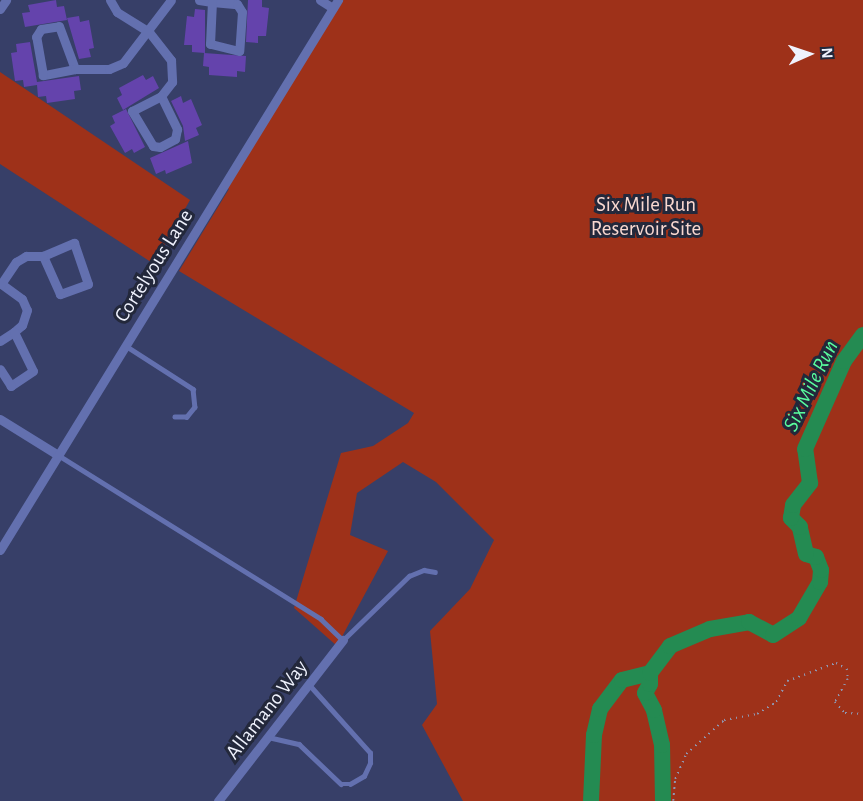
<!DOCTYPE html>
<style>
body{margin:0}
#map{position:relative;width:863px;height:801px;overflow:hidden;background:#373f68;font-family:"Alegreya Sans",sans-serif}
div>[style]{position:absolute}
.green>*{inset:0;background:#9e3119}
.river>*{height:16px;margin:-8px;padding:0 8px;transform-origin:8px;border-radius:8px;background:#248b52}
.building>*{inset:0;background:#6443ac}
.path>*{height:1.5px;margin-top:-0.75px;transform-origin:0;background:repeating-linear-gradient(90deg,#9096b0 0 1.5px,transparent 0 6px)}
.lane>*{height:4.5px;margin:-2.25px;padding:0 2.25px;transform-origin:2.25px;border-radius:2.25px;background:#6370af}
.street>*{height:9px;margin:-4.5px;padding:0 4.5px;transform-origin:4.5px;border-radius:4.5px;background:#6370af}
span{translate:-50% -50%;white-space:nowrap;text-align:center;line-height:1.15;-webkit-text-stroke:6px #23283b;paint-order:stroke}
.park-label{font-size:21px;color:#f9d8d0}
.street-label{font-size:21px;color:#eff2fd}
.water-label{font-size:22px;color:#59fd9e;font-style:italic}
.north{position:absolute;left:779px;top:24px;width:60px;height:60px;-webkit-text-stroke:4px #23283b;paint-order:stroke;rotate:87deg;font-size:16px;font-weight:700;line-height:24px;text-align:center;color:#eff2fd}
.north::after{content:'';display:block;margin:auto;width:21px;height:27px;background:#eff2fd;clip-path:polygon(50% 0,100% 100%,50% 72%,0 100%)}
</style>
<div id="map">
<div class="green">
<i style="clip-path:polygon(340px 0,863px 0,863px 801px,463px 801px,422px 725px,437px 704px,430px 631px,470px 589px,494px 540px,436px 482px,403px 462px,357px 493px,350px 535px,388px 551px,337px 646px,294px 608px,341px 453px,373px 446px,408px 423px,414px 413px,179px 271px,229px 189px,225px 187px)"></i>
<i style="clip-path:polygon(0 72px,190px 200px,154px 264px,0 164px)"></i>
</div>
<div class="river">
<i style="left:591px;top:801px;width:66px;rotate:-87.4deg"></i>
<i style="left:594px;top:735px;width:27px;rotate:-77deg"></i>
<i style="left:600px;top:709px;width:36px;rotate:-53deg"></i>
<i style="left:622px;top:680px;width:29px;rotate:-14deg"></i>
<i style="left:663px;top:801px;width:56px;rotate:-91deg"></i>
<i style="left:662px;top:745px;width:36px;rotate:-103deg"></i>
<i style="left:654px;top:710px;width:19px;rotate:-118deg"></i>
<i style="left:645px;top:693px;width:10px;rotate:-61deg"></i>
<i style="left:650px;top:684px;width:11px;rotate:-90deg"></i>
<i style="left:650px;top:673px;width:34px;rotate:-53deg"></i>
<i style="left:670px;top:646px;width:43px;rotate:-23deg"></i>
<i style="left:710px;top:629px;width:40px;rotate:-10deg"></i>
<i style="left:749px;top:622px;width:27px;rotate:28deg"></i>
<i style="left:773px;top:635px;width:31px;rotate:-33deg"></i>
<i style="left:799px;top:618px;width:42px;rotate:-59.7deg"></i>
<i style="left:820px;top:582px;width:12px;rotate:-85deg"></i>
<i style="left:821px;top:570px;width:14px;rotate:-111deg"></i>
<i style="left:816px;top:557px;width:10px;rotate:-163deg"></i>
<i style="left:806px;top:554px;width:28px;rotate:-103deg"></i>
<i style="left:800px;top:527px;width:13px;rotate:-135deg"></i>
<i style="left:791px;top:518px;width:13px;rotate:-81deg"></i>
<i style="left:793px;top:505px;width:28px;rotate:-52deg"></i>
<i style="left:810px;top:483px;width:34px;rotate:-98deg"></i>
<i style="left:805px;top:449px;width:96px;rotate:-66.1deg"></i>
<i style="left:844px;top:361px;width:32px;rotate:-54deg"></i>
</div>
<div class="building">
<i style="clip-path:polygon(56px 0,57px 7px,64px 6px,67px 20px,25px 27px,22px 13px,30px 12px,28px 5px)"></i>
<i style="clip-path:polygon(248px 0,262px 0,262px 7px,269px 8px,266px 36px,258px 36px,258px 43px,246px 42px)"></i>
<i style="clip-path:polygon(195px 9px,205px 10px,205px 53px,192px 52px,192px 45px,184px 45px,187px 16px,194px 17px)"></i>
<i style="clip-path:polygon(79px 16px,80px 22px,89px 20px,94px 48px,89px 49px,91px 57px,79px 59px,67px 18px)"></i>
<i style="clip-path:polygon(30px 42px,37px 82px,79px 76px,81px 90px,74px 91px,75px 99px,47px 103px,46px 96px,38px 97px,37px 85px,24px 87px,23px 80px,15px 81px,11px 53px,17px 52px,16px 44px)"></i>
<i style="clip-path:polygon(204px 53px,246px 56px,245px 72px,237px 71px,237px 77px,209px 75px,209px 67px,203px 66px)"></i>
<i style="clip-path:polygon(143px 75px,146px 80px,153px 76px,159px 88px,123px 110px,117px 98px,122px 95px,119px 88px)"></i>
<i style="clip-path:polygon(181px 96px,183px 103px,191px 99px,202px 125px,196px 128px,199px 135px,185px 141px,183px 126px,171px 101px)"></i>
<i style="clip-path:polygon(126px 109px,145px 147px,134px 153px,132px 149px,125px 153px,110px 126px,115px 123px,112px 116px)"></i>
<i style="clip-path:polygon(188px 141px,192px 163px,166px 174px,165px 170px,156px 174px,150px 158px)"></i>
</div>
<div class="path">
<i style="left:673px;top:801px;width:22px;rotate:-85deg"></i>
<i style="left:675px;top:779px;width:27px;rotate:-66deg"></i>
<i style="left:686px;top:754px;width:51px;rotate:-41.8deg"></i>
<i style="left:724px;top:720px;width:34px;rotate:-10deg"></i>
<i style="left:757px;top:714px;width:22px;rotate:-32deg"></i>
<i style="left:776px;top:702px;width:24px;rotate:-62deg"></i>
<i style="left:787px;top:681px;width:52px;rotate:-20.2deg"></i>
<i style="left:836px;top:663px;width:13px;rotate:29deg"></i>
<i style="left:847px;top:669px;width:10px;rotate:84deg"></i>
<i style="left:848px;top:679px;width:26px;rotate:119deg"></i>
<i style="left:835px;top:702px;width:15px;rotate:48deg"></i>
<i style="left:845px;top:713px;width:18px;rotate:3deg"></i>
</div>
<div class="lane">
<i style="left:126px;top:346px;width:80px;rotate:32.7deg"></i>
<i style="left:193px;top:389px;width:18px;rotate:84deg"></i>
<i style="left:195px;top:407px;width:13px;rotate:129deg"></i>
<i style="left:187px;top:417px;width:12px;rotate:180deg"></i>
<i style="left:58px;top:455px;width:310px;rotate:31.9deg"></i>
<i style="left:321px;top:619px;width:30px;rotate:44deg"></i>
<i style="left:343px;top:640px;width:92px;rotate:-44.1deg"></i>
<i style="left:409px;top:576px;width:16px;rotate:-22deg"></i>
<i style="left:424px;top:570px;width:11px;rotate:10deg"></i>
<i style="left:268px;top:737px;width:32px;rotate:13deg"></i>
<i style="left:299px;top:744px;width:58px;rotate:43.6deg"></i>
<i style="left:341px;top:784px;width:9px"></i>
<i style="left:350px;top:784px;width:16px;rotate:-30deg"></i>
<i style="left:364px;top:776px;width:14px;rotate:-65deg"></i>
<i style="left:370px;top:763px;width:10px;rotate:-90deg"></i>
<i style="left:370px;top:753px;width:91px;rotate:-131.9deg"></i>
</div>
<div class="street">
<i style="left:110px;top:0;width:14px;rotate:60deg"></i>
<i style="left:117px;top:12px;width:38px;rotate:32deg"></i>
<i style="left:149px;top:32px;width:36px;rotate:52deg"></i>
<i style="left:171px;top:60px;width:22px;rotate:87deg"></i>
<i style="left:172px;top:82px;width:18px;rotate:128deg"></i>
<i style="left:199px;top:0;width:13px;rotate:9deg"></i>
<i style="left:320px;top:0;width:15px;rotate:32deg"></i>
<i style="left:212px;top:2px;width:25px;rotate:5deg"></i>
<i style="left:237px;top:4px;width:9px;rotate:58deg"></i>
<i style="left:242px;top:12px;width:39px;rotate:94deg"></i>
<i style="left:239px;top:51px;width:30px;rotate:-166deg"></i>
<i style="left:210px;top:44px;width:42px;rotate:-87.3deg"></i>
<i style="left:0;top:9px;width:11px;rotate:-56deg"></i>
<i style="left:59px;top:26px;width:46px;rotate:69.6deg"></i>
<i style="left:75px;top:69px;width:33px;rotate:169deg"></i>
<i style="left:43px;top:75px;width:39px;rotate:-100deg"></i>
<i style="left:36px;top:37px;width:9px;rotate:-58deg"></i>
<i style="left:41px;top:29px;width:18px;rotate:-9deg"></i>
<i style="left:75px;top:69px;width:34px"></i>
<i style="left:109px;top:69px;width:15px;rotate:-23deg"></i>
<i style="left:123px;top:63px;width:79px;rotate:-52.7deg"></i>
<i style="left:161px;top:96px;width:37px;rotate:64deg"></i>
<i style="left:177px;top:129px;width:10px;rotate:101deg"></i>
<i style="left:175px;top:139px;width:17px;rotate:152deg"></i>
<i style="left:160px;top:147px;width:7px;rotate:-172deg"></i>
<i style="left:153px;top:146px;width:41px;rotate:-121deg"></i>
<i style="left:132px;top:111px;width:33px;rotate:-27deg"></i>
<i style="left:74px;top:243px;width:43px;rotate:71.1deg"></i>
<i style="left:88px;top:284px;width:30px;rotate:160deg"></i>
<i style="left:60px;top:294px;width:42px;rotate:-114.1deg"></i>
<i style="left:43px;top:256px;width:34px;rotate:-23deg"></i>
<i style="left:0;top:283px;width:27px;rotate:36deg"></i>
<i style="left:22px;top:299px;width:12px;rotate:66deg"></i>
<i style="left:27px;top:310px;width:16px;rotate:108deg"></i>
<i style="left:22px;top:325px;width:11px;rotate:139deg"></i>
<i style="left:1px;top:284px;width:27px;rotate:-56deg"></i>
<i style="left:16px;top:262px;width:12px;rotate:-31deg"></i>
<i style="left:26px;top:256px;width:17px"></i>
<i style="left:0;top:341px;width:17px;rotate:-33deg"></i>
<i style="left:14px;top:332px;width:43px;rotate:64deg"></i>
<i style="left:33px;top:371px;width:27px;rotate:146deg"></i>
<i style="left:11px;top:386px;width:20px;rotate:-123deg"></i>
<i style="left:0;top:419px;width:68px;rotate:31.8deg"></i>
<i style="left:0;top:550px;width:646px;rotate:-58.43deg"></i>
<i style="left:218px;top:801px;width:204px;rotate:-52.2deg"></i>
</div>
<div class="park-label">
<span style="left:646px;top:217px">Six Mile Run<br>Reservoir Site</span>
</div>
<div class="street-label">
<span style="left:154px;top:266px;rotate:-58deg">Cortelyous Lane</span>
<span style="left:267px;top:710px;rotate:-52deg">Allamano Way</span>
</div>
<div class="water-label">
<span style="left:811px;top:386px;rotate:-64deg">Six Mile Run</span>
</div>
<div class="north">N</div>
</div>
